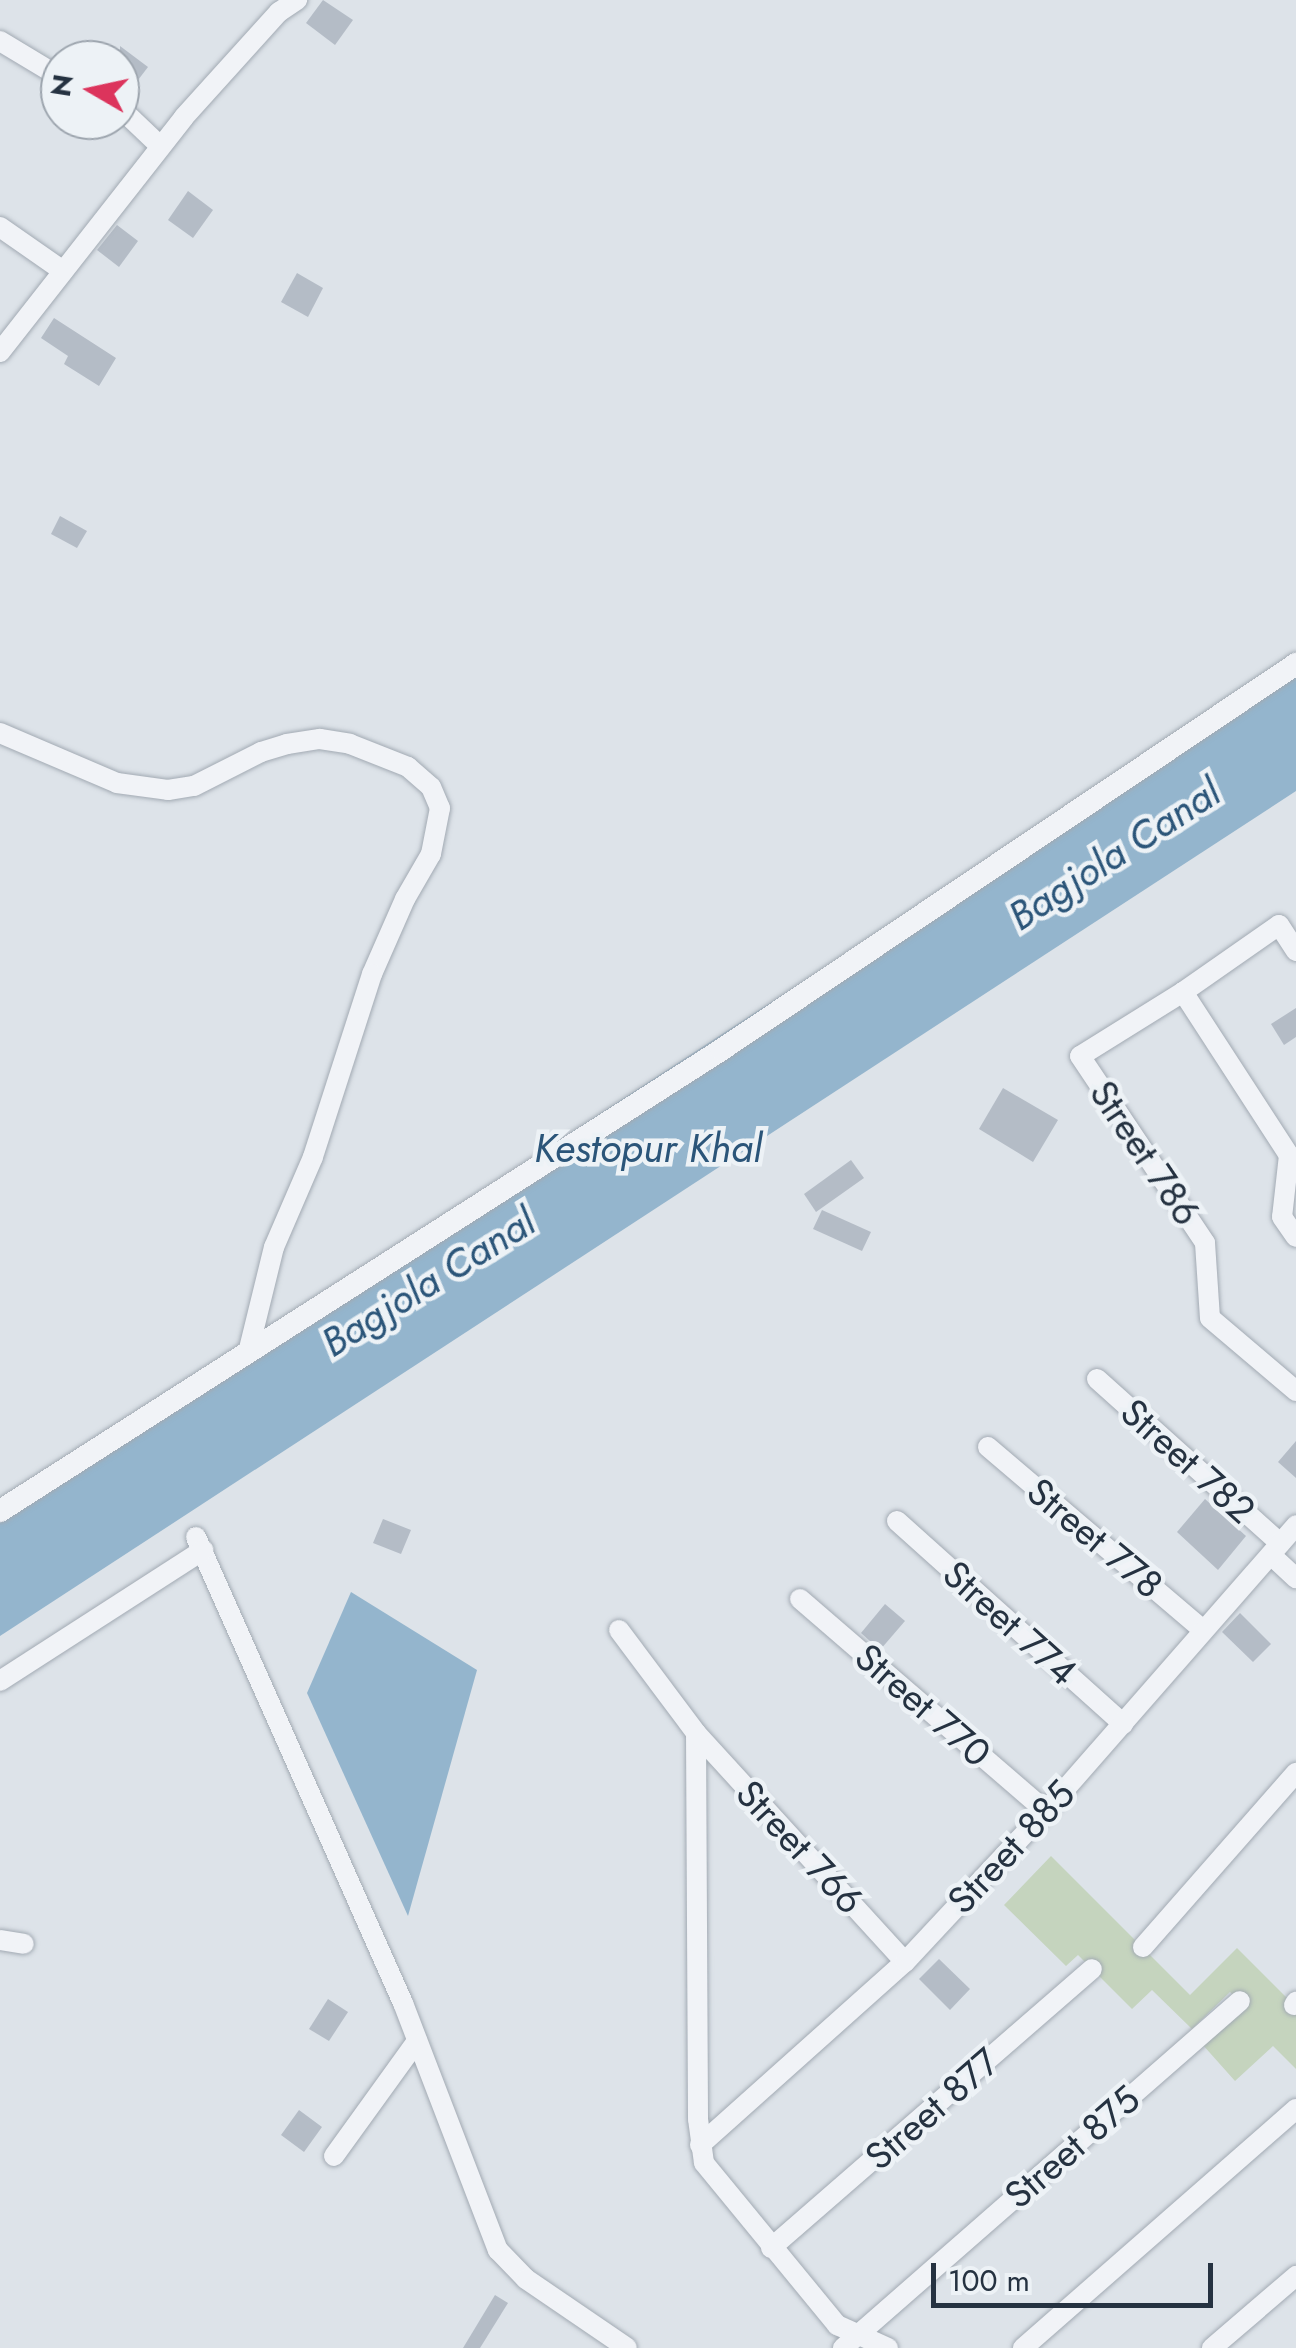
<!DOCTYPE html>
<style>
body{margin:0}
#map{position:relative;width:1296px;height:2348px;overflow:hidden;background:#dde3e9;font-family:Jost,sans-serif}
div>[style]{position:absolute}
.green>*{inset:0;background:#c5d4be}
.water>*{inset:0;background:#94b5cd}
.building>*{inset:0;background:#b4bcc6}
.roads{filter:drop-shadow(0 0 2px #a2aab3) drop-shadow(0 0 2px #a2aab3)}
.minor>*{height:20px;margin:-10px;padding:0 10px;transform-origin:10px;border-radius:10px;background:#f1f3f7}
.tertiary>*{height:22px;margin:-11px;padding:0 11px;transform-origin:11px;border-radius:11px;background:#f1f3f7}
span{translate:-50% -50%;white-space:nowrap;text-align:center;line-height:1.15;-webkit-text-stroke:9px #edf2f6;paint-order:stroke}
.street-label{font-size:38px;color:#253241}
.water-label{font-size:40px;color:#2b5579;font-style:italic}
.north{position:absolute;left:40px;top:40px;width:100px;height:100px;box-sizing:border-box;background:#edf2f6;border:2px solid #9da5ae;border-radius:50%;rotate:279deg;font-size:28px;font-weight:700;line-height:40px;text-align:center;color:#253241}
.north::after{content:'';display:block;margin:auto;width:35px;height:45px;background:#dc345c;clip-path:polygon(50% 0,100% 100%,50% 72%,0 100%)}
.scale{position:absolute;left:931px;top:2263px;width:282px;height:45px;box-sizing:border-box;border:5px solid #253241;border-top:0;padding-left:12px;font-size:30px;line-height:35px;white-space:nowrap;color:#253241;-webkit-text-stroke:8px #edf2f6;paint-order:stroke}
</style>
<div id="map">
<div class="green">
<i style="clip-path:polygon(1051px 1856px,1190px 1995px,1237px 1948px,1296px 2007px,1296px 2069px,1273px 2046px,1235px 2081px,1202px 2044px,1244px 2006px,1230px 1992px,1192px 2029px,1152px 1990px,1132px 2009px,1078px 1955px,1066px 1966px,1004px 1905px)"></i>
</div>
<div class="water">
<i style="clip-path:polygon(1296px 660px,1296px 791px,0 1636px,0 1505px)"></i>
<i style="clip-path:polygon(351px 1592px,477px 1670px,408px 1916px,307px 1693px)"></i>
</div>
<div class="building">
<i style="clip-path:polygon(323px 0,353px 20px,335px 45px,306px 23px)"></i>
<i style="clip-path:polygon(120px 46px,148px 67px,135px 84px,120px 72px)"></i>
<i style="clip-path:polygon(188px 191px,213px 210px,193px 238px,168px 220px)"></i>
<i style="clip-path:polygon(117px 225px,138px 241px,119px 267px,97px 250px)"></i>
<i style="clip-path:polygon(297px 273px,323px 288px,308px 317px,281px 302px)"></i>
<i style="clip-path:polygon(54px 318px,116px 358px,99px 386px,64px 364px,68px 356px,41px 338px)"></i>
<i style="clip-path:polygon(60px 516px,87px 531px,77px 548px,51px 534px)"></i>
<i style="clip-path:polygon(1296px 1008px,1296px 1037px,1284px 1045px,1271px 1024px)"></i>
<i style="clip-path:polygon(1003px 1088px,1058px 1120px,1033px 1162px,979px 1129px)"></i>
<i style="clip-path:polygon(851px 1160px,864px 1178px,816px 1212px,804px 1194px)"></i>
<i style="clip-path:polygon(822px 1210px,871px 1232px,862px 1251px,813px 1229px)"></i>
<i style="clip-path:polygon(1296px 1441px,1296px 1478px,1278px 1462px)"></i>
<i style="clip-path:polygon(1205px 1499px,1246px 1536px,1218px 1570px,1177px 1532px)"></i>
<i style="clip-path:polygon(383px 1519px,411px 1530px,401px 1554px,373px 1543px)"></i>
<i style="clip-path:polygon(885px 1604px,905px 1621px,880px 1650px,861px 1633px)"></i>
<i style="clip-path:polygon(1240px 1613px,1271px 1644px,1253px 1662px,1222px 1632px)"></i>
<i style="clip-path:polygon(939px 1959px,970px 1989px,950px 2010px,919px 1979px)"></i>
<i style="clip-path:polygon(328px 1999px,348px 2012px,329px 2041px,309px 2029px)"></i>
<i style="clip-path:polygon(299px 2110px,322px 2127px,304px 2152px,281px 2135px)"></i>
<i style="clip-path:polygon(495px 2295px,508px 2303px,480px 2348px,463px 2348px)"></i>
</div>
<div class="roads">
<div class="minor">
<i style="left:0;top:41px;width:70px;rotate:31deg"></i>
<i style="left:120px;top:108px;width:55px;rotate:43.5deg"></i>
<i style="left:0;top:227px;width:77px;rotate:34.9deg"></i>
<i style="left:0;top:352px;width:298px;rotate:-51.9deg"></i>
<i style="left:184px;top:117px;width:142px;rotate:-47.9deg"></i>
<i style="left:279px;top:12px;width:22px;rotate:-34deg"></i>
<i style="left:0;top:733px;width:127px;rotate:23.1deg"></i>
<i style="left:117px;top:783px;width:51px;rotate:7.8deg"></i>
<i style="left:168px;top:790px;width:26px;rotate:-9deg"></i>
<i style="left:194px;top:786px;width:75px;rotate:-26.9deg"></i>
<i style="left:261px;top:752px;width:27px;rotate:-17deg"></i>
<i style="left:287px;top:744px;width:33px;rotate:-9deg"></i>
<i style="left:320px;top:739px;width:30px;rotate:9deg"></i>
<i style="left:350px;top:744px;width:62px;rotate:21.6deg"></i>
<i style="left:408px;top:767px;width:30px;rotate:41deg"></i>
<i style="left:431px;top:787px;width:23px;rotate:67deg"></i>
<i style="left:440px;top:808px;width:47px;rotate:101.1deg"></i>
<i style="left:431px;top:854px;width:52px;rotate:120deg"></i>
<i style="left:405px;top:899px;width:82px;rotate:113.7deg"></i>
<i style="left:372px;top:974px;width:192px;rotate:107.9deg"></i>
<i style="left:313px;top:1157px;width:98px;rotate:113.4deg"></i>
<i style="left:274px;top:1247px;width:105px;rotate:103.8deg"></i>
<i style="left:1296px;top:951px;width:31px;rotate:-123deg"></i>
<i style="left:1279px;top:925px;width:117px;rotate:145.1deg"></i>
<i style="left:1183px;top:992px;width:121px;rotate:148.1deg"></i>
<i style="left:1080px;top:1056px;width:225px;rotate:56.2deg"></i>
<i style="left:1205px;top:1243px;width:75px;rotate:86.2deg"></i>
<i style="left:1210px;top:1318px;width:113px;rotate:40.3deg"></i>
<i style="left:1183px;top:992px;width:194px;rotate:57deg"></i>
<i style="left:1289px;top:1155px;width:62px;rotate:96.4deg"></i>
<i style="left:1282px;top:1217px;width:24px;rotate:55deg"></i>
<i style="left:1097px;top:1379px;width:246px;rotate:41.9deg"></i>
<i style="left:988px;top:1447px;width:281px;rotate:40.4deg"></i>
<i style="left:897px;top:1521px;width:304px;rotate:41.9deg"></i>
<i style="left:196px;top:1537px;width:510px;rotate:66.05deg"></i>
<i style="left:403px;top:2003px;width:265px;rotate:69deg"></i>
<i style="left:498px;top:2250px;width:40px;rotate:46deg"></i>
<i style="left:526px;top:2279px;width:122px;rotate:34.3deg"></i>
<i style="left:1271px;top:1555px;width:34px;rotate:43deg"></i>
<i style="left:800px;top:1599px;width:325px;rotate:40.8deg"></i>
<i style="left:619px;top:1630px;width:129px;rotate:53.2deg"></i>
<i style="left:696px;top:1733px;width:386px;rotate:89.7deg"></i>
<i style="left:698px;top:2119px;width:44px;rotate:82.2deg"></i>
<i style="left:704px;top:2163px;width:210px;rotate:50.6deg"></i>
<i style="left:837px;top:2325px;width:56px;rotate:24.3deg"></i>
<i style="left:0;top:1681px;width:242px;rotate:-32.8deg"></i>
<i style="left:696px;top:1733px;width:310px;rotate:47.6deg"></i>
<i style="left:0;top:1940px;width:24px;rotate:9deg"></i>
<i style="left:1143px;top:1947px;width:232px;rotate:-48.7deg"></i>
<i style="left:1294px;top:2005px;width:4px;rotate:-56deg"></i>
<i style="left:700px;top:2145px;width:275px;rotate:-41.8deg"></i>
<i style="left:905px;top:1962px;width:207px;rotate:-47deg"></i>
<i style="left:1046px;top:1811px;width:380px;rotate:-48.8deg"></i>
<i style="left:334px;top:2156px;width:142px;rotate:-54.2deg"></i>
<i style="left:771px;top:2248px;width:425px;rotate:-41deg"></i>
<i style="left:843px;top:2348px;width:527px;rotate:-41.16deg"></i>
<i style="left:1023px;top:2348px;width:363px;rotate:-41.2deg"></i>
<i style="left:1212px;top:2348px;width:111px;rotate:-40.6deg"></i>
</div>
<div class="tertiary">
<i style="left:0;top:1511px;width:856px;rotate:-32.59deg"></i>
<i style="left:721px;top:1050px;width:693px;rotate:-33.87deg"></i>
</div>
</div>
<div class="street-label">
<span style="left:1145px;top:1153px;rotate:56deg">Street 786</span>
<span style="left:1188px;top:1461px;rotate:42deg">Street 782</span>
<span style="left:1095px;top:1538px;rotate:40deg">Street 778</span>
<span style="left:1010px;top:1623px;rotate:42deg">Street 774</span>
<span style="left:923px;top:1705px;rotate:41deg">Street 770</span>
<span style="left:800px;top:1847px;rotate:47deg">Street 766</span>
<span style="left:1011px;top:1847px;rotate:-47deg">Street 885</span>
<span style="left:932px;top:2109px;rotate:-41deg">Street 877</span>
<span style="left:1072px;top:2147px;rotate:-41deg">Street 875</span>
</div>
<div class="water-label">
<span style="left:1114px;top:854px;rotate:-33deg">Bagjola Canal</span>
<span style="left:648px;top:1148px">Kestopur Khal</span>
<span style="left:428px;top:1282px;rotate:-32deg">Bagjola Canal</span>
</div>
<div class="north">N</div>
<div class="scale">100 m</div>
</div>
